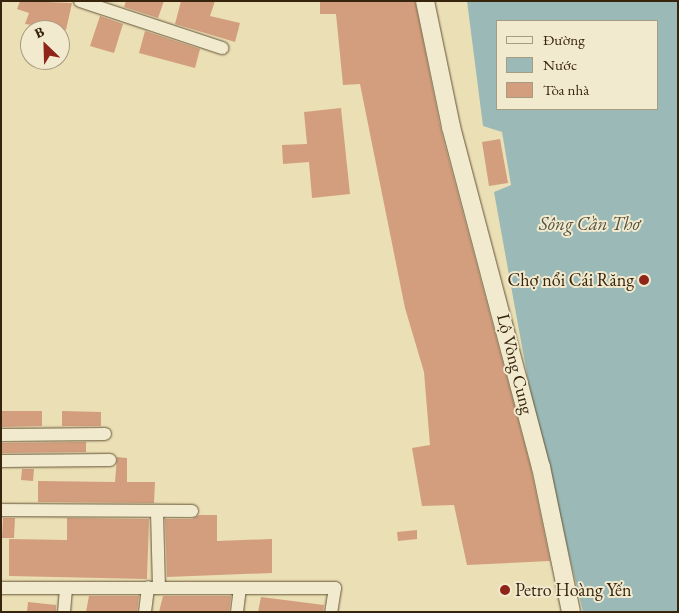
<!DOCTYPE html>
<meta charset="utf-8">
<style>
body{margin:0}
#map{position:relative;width:679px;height:613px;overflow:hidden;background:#ebdfb5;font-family:"EB Garamond",serif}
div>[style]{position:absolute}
.water>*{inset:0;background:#9bbab7}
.building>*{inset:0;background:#d39e7e}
.roads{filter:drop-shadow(0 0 1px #635336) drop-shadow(0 0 1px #635336)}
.street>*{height:12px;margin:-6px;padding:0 6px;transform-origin:6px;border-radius:6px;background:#f2eacf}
.secondary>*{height:18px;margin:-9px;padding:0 9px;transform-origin:9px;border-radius:9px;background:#f2eacf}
.dots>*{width:14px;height:14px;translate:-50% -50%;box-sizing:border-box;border:2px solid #f2eacf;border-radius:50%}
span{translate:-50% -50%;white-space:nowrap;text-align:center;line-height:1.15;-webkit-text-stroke:4px #f2eacf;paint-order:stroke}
.poi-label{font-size:18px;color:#36240c}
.right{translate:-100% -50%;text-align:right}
.left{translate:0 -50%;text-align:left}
.street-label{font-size:18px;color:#36240c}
.water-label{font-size:19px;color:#54513f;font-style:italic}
.frame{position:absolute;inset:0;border:2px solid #36240c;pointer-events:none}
.legend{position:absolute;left:496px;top:20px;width:162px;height:90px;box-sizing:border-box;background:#f2eacf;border:1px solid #a79b81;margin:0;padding:6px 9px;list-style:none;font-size:15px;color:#36240c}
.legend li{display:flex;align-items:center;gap:10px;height:25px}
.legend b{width:25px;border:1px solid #a79b81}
.north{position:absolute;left:20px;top:20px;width:50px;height:50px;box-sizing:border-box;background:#f2eacf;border:1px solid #a79b81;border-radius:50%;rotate:336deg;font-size:14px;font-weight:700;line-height:20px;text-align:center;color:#36240c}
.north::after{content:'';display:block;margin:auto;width:18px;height:22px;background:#8f2418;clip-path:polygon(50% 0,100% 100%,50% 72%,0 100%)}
</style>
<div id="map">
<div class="water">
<i style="clip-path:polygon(evenodd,467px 1px,678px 1px,678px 612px,583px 612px,532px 402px,494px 192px,511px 185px,502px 132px,483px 126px,467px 1px,498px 21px,658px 21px,658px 109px,498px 109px,498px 21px)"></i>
</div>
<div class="building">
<i style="clip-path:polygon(20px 1px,72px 3px,66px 30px,25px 24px,29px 13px,17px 9px)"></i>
<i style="clip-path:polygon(126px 1px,164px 1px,158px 18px,124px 7px)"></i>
<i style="clip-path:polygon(181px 1px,215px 1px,210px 16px,240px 23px,235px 42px,175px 24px)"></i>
<i style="clip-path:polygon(320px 1px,415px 1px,441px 130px,531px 469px,550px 561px,467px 565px,454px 505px,422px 506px,412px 448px,430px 445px,424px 372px,405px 308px,360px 84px,343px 85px,336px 14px,320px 14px)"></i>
<i style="clip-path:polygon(100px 16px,123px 24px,114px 53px,90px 46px)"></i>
<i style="clip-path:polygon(145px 31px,200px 49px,195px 68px,139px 53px)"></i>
<i style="clip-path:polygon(341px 108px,350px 194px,312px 198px,309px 162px,283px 164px,282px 145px,307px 144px,304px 112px)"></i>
<i style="clip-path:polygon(500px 139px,508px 183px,489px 186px,482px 142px)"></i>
<i style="clip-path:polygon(2px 411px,42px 411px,42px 426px,2px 427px)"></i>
<i style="clip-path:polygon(62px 411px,101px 412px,101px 426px,62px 426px)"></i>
<i style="clip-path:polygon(86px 442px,86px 452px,1px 453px,1px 443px)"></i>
<i style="clip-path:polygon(117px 457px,127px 458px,127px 482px,155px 482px,154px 503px,38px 502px,38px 481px,115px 482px)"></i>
<i style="clip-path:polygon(22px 469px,34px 469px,33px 481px,21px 480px)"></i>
<i style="clip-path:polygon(199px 515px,217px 515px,217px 541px,272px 539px,272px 573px,167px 577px,165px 519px,192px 519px)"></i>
<i style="clip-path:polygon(3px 518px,15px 518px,14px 538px,2px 538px)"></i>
<i style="clip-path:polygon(67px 518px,149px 519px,147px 579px,9px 576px,9px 539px,67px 540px)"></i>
<i style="clip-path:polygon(417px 530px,417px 539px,398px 541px,397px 532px)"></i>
<i style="clip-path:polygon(89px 596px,139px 596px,137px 612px,86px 612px)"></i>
<i style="clip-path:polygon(163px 596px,231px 596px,229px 612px,159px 612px)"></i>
<i style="clip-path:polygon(261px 597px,324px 605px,323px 612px,258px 612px)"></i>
<i style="clip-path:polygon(28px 602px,56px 605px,56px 612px,27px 612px)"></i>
</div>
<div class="roads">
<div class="street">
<i style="left:80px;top:1px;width:150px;rotate:18.3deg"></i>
<i style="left:1px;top:435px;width:104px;rotate:-0.6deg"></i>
<i style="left:1px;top:461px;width:109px;rotate:-0.5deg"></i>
<i style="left:1px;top:510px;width:191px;rotate:0.3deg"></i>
<i style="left:157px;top:512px;width:76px;rotate:88.5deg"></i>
<i style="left:1px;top:588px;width:334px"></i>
<i style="left:335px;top:588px;width:24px;rotate:99deg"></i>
<i style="left:64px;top:612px;width:23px;rotate:-85deg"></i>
<i style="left:145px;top:612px;width:25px;rotate:-83deg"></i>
<i style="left:237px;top:612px;width:23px;rotate:-83deg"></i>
</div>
<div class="secondary">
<i style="left:425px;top:1px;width:129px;rotate:78.3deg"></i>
<i style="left:451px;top:127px;width:352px;rotate:75.2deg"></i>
<i style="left:541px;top:467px;width:148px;rotate:78.3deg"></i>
</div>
</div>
<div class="dots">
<i style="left:644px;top:280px;background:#8f2418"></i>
<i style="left:505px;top:590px;background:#8f2418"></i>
</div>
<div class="poi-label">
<span class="right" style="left:634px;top:280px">Chợ nổi Cái Răng</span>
<span class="left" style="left:515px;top:590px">Petro Hoàng Yến</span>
</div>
<div class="street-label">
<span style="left:515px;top:364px;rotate:76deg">Lộ Vòng Cung</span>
</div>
<div class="water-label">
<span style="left:590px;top:224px">Sông Cần Thơ</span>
</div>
<div class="frame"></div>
<ul class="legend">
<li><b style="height:6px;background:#f2eacf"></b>Đường</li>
<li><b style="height:14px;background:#9bbab7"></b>Nước</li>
<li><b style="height:14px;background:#d39e7e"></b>Tòa nhà</li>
</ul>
<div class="north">B</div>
</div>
